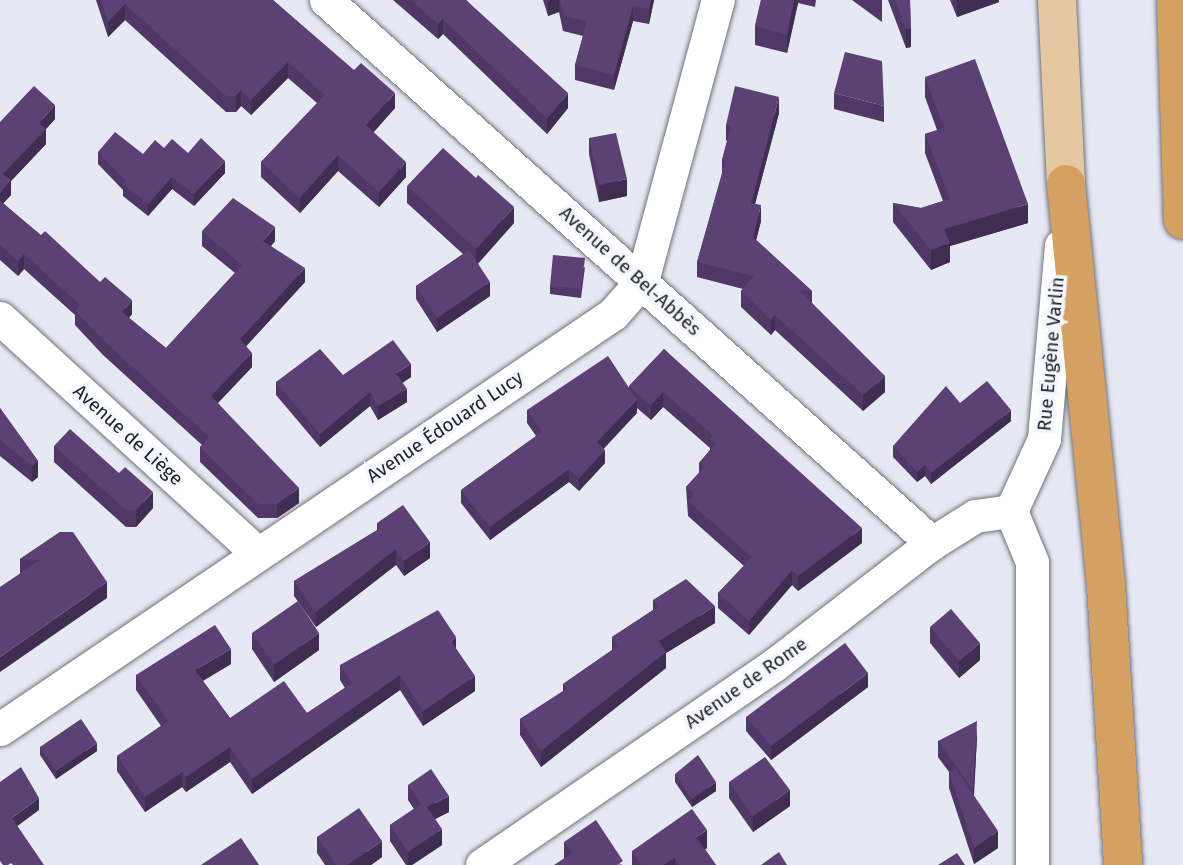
<!DOCTYPE html>
<meta charset="utf-8">
<style>
body{margin:0}
#map{position:relative;width:1183px;height:865px;overflow:hidden;background:#e6e8f3;font-family:"Fira Sans",sans-serif}
div>[style]{position:absolute}
.roads{filter:drop-shadow(0 0 2px #70737c) drop-shadow(0 0 2px #70737c)}
.street>*{height:33px;margin:-16.5px;padding:0 16.5px;transform-origin:16.5px;border-radius:16.5px;background:#fff}
.primary>*{height:38px;margin:-19px;padding:0 19px;transform-origin:19px;border-radius:19px;background:#e5c7a1}
.highway>*{height:38px;margin:-19px;padding:0 19px;transform-origin:19px;border-radius:19px;background:#d4a163}
.wall>*{inset:0;background:#4f3865}
.shaded-wall>*{inset:0;background:#402e52}
.building>*{inset:0;background:#5c4175}
span{translate:-50% -50%;white-space:nowrap;text-align:center;line-height:1.15;-webkit-text-stroke:7px #f4f6ff;paint-order:stroke}
.street-label{font-size:19px;color:#222327}
</style>
<div id="map">
<div class="roads">
<div class="street">
<i style="left:326px;top:0;width:814px;rotate:41.86deg"></i>
<i style="left:0;top:318px;width:348px;rotate:42.4deg"></i>
<i style="left:0;top:729px;width:740px;rotate:-34.1deg"></i>
<i style="left:613px;top:314px;width:44px;rotate:-48.7deg"></i>
<i style="left:642px;top:281px;width:291px;rotate:-74.9deg"></i>
<i style="left:482px;top:865px;width:354px;rotate:-34.4deg"></i>
<i style="left:774px;top:665px;width:200px;rotate:-37.7deg"></i>
<i style="left:932px;top:543px;width:51px;rotate:-32.1deg"></i>
<i style="left:975px;top:516px;width:36px;rotate:-8deg"></i>
<i style="left:1032px;top:865px;width:303px;rotate:-90deg"></i>
<i style="left:1032px;top:562px;width:55px;rotate:-112.4deg"></i>
<i style="left:1011px;top:511px;width:79px;rotate:-65.4deg"></i>
<i style="left:1044px;top:439px;width:194px;rotate:-85deg"></i>
</div>
<div class="primary">
<i style="left:1057px;top:0;width:184px;rotate:87.2deg"></i>
</div>
<div class="highway">
<i style="left:1176px;top:0;width:220px;rotate:88.2deg"></i>
<i style="left:1066px;top:184px;width:403px;rotate:84.3deg"></i>
<i style="left:1106px;top:585px;width:281px;rotate:86.5deg"></i>
</div>
</div>
<div class="wall">
<i style="clip-path:polygon(96px 0,273px 0,395px 108px,373px 132px,406px 177px,379px 207px,338px 171px,300px 213px,261px 177px,261px 162px,317px 103px,288px 78px,251px 115px,241px 106px,236px 112px,226px 112px,125px 20px,108px 37px)"></i>
<i style="clip-path:polygon(393px 0,466px 0,568px 108px,547px 134px,443px 34px,438px 39px)"></i>
<i style="clip-path:polygon(543px 0,654px 0,649px 24px,633px 21px,614px 90px,575px 80px,575px 65px,583px 36px,563px 31px,559px 12px,548px 16px)"></i>
<i style="clip-path:polygon(761px 0,816px 0,815px 7px,798px 3px,787px 53px,755px 45px,755px 26px)"></i>
<i style="clip-path:polygon(852px 0,882px 0,882px 22px)"></i>
<i style="clip-path:polygon(888px 0,910px 0,911px 47px,906px 48px)"></i>
<i style="clip-path:polygon(950px 0,999px 0,999px 2px,957px 17px)"></i>
<i style="clip-path:polygon(925px 77px,1028px 223px,950px 246px,950px 262px,931px 270px,893px 222px,893px 203px,921px 208px,943px 201px,925px 153px,925px 134px,937px 130px,925px 97px)"></i>
<i style="clip-path:polygon(834px 93px,884px 106px,884px 122px,834px 109px)"></i>
<i style="clip-path:polygon(779px 113px,755px 204px,761px 221px,756px 240px,812px 291px,812px 303px,885px 392px,863px 411px,775px 330px,771px 335px,741px 307px,741px 291px,743px 289px,697px 277px,697px 262px,722px 173px,722px 160px,727px 141px,726px 140px,726px 125px)"></i>
<i style="clip-path:polygon(55px 119px,46px 129px,46px 144px,11px 181px,11px 195px,3px 203px,132px 314px,129px 318px,166px 348px,235px 273px,202px 246px,202px 231px,275px 241px,271px 246px,305px 282px,246px 346px,252px 367px,218px 403px,299px 503px,277px 518px,258px 518px,200px 462px,200px 447px,202px 445px,103px 355px,75px 325px,75px 315px,24px 269px,18px 276px,0 260px,0 122px)"></i>
<i style="clip-path:polygon(589px 138px,627px 196px,599px 202px,589px 154px)"></i>
<i style="clip-path:polygon(164px 148px,188px 153px,225px 173px,194px 206px,172px 189px,148px 216px,123px 196px,123px 190px,98px 164px,98px 152px,143px 154px)"></i>
<i style="clip-path:polygon(407px 186px,514px 223px,478px 263px,490px 296px,437px 332px,416px 299px,416px 286px,463px 254px,407px 203px)"></i>
<i style="clip-path:polygon(585px 267px,581px 298px,550px 294px,550px 286px)"></i>
<i style="clip-path:polygon(664px 349px,862px 543px,798px 591px,792px 585px,749px 635px,718px 608px,718px 593px,744px 566px,688px 516px,686px 487px,699px 473px,699px 463px,710px 450px,710px 448px,663px 407px,651px 420px,637px 408px,637px 413px,603px 448px,605px 463px,579px 491px,569px 482px,490px 540px,461px 503px,461px 490px,536px 436px,527px 423px,527px 410px,629px 388px,629px 386px)"></i>
<i style="clip-path:polygon(343px 375px,411px 377px,402px 383px,407px 402px,378px 420px,370px 406px,320px 447px,276px 395px,276px 382px)"></i>
<i style="clip-path:polygon(960px 403px,1011px 421px,931px 484px,925px 476px,917px 482px,893px 457px,893px 446px)"></i>
<i style="clip-path:polygon(0 408px,38px 461px,38px 477px,32px 482px,0 456px)"></i>
<i style="clip-path:polygon(54px 446px,153px 508px,136px 527px,126px 527px,54px 462px)"></i>
<i style="clip-path:polygon(377px 523px,430px 558px,404px 576px,396px 565px,316px 627px,294px 596px,294px 581px,377px 530px)"></i>
<i style="clip-path:polygon(60px 532px,107px 598px,20px 574px,20px 559px)"></i>
<i style="clip-path:polygon(653px 600px,715px 623px,666px 653px,666px 668px,541px 767px,520px 735px,520px 719px,563px 691px,563px 684px,612px 650px,612px 637px,653px 610px)"></i>
<i style="clip-path:polygon(930px 627px,980px 660px,959px 678px,930px 643px)"></i>
<i style="clip-path:polygon(252px 633px,319px 650px,274px 682px,252px 649px)"></i>
<i style="clip-path:polygon(456px 649px,475px 691px,423px 726px,400px 690px,252px 794px,230px 762px,186px 792px,182px 787px,145px 812px,117px 771px,117px 756px,161px 726px,136px 690px,136px 675px,231px 664px,203px 681px,230px 718px,307px 713px,345px 688px,340px 680px,340px 665px)"></i>
<i style="clip-path:polygon(868px 687px,771px 760px,746px 731px,746px 717px)"></i>
<i style="clip-path:polygon(977px 737px,974px 796px,998px 848px,974px 864px,949px 788px,949px 772px,938px 757px,938px 741px)"></i>
<i style="clip-path:polygon(40px 747px,97px 751px,56px 779px,40px 755px)"></i>
<i style="clip-path:polygon(675px 774px,716px 791px,692px 807px,675px 782px)"></i>
<i style="clip-path:polygon(729px 782px,790px 806px,753px 832px,729px 798px)"></i>
<i style="clip-path:polygon(408px 785px,449px 812px,435px 819px,442px 845px,412px 865px,406px 865px,390px 841px,390px 825px,414px 809px,408px 800px)"></i>
<i style="clip-path:polygon(317px 837px,382px 857px,371px 865px,325px 865px,317px 853px)"></i>
<i style="clip-path:polygon(564px 842px,623px 865px,564px 858px)"></i>
<i style="clip-path:polygon(707px 848px,705px 849px,716px 865px,632px 865px,632px 851px)"></i>
</div>
<div class="shaded-wall">
<i style="clip-path:polygon(550px 0,559px 0,559px 12px,548px 16px,548px 1px)"></i>
<i style="clip-path:polygon(651px 0,654px 0,649px 24px,649px 9px)"></i>
<i style="clip-path:polygon(794px 0,798px 0,798px 3px,787px 53px,787px 35px)"></i>
<i style="clip-path:polygon(957px 0,999px 0,999px 2px,957px 17px)"></i>
<i style="clip-path:polygon(125px 4px,125px 20px,108px 37px,108px 22px)"></i>
<i style="clip-path:polygon(633px 6px,633px 21px,614px 90px,614px 75px)"></i>
<i style="clip-path:polygon(443px 19px,443px 34px,438px 39px,438px 24px)"></i>
<i style="clip-path:polygon(911px 28px,911px 47px,906px 48px,906px 29px)"></i>
<i style="clip-path:polygon(288px 62px,288px 78px,251px 115px,251px 100px)"></i>
<i style="clip-path:polygon(241px 90px,241px 106px,236px 112px,236px 96px)"></i>
<i style="clip-path:polygon(395px 93px,395px 108px,366px 141px,366px 125px)"></i>
<i style="clip-path:polygon(568px 93px,568px 108px,547px 134px,547px 119px)"></i>
<i style="clip-path:polygon(779px 97px,779px 113px,751px 219px,751px 203px)"></i>
<i style="clip-path:polygon(55px 105px,55px 119px,45px 130px,46px 129px,46px 144px,11px 181px,11px 195px,0 207px,0 193px,3px 174px,39px 123px)"></i>
<i style="clip-path:polygon(338px 155px,338px 171px,300px 213px,300px 198px)"></i>
<i style="clip-path:polygon(225px 161px,225px 173px,194px 206px,194px 194px)"></i>
<i style="clip-path:polygon(406px 162px,406px 177px,379px 207px,379px 192px)"></i>
<i style="clip-path:polygon(172px 177px,172px 189px,148px 216px,148px 204px)"></i>
<i style="clip-path:polygon(627px 179px,627px 196px,599px 202px,599px 185px)"></i>
<i style="clip-path:polygon(1028px 204px,1028px 223px,950px 246px,950px 262px,931px 270px,931px 250px,944px 229px)"></i>
<i style="clip-path:polygon(761px 205px,761px 221px,753px 253px,753px 237px)"></i>
<i style="clip-path:polygon(514px 207px,514px 223px,476px 266px,476px 249px)"></i>
<i style="clip-path:polygon(275px 227px,275px 241px,263px 255px,263px 241px)"></i>
<i style="clip-path:polygon(24px 254px,24px 269px,18px 276px,18px 261px)"></i>
<i style="clip-path:polygon(305px 268px,305px 282px,240px 353px,240px 339px)"></i>
<i style="clip-path:polygon(490px 282px,490px 296px,437px 332px,437px 318px)"></i>
<i style="clip-path:polygon(132px 300px,132px 314px,122px 326px,122px 312px)"></i>
<i style="clip-path:polygon(775px 315px,775px 330px,771px 335px,771px 320px)"></i>
<i style="clip-path:polygon(252px 353px,252px 367px,211px 410px,211px 396px)"></i>
<i style="clip-path:polygon(411px 364px,411px 377px,396px 387px,396px 373px)"></i>
<i style="clip-path:polygon(885px 376px,885px 392px,863px 411px,863px 395px)"></i>
<i style="clip-path:polygon(407px 389px,407px 402px,378px 420px,378px 406px)"></i>
<i style="clip-path:polygon(370px 392px,370px 406px,320px 447px,320px 434px)"></i>
<i style="clip-path:polygon(663px 392px,663px 407px,651px 420px,651px 405px)"></i>
<i style="clip-path:polygon(637px 400px,637px 413px,597px 456px,597px 442px)"></i>
<i style="clip-path:polygon(1011px 410px,1011px 421px,931px 484px,931px 473px)"></i>
<i style="clip-path:polygon(605px 450px,605px 463px,579px 491px,579px 478px)"></i>
<i style="clip-path:polygon(38px 461px,38px 477px,32px 482px,32px 466px)"></i>
<i style="clip-path:polygon(925px 465px,925px 476px,917px 482px,917px 472px)"></i>
<i style="clip-path:polygon(569px 469px,569px 482px,490px 540px,490px 527px)"></i>
<i style="clip-path:polygon(299px 488px,299px 503px,277px 518px,277px 504px)"></i>
<i style="clip-path:polygon(153px 492px,153px 508px,136px 527px,136px 510px)"></i>
<i style="clip-path:polygon(862px 528px,862px 543px,798px 591px,798px 576px)"></i>
<i style="clip-path:polygon(430px 542px,430px 558px,404px 576px,404px 561px)"></i>
<i style="clip-path:polygon(396px 549px,396px 565px,316px 627px,316px 612px)"></i>
<i style="clip-path:polygon(792px 570px,792px 585px,749px 635px,749px 621px)"></i>
<i style="clip-path:polygon(107px 582px,107px 598px,0 672px,0 657px)"></i>
<i style="clip-path:polygon(715px 606px,715px 623px,666px 653px,666px 668px,541px 767px,541px 751px,659px 641px)"></i>
<i style="clip-path:polygon(319px 633px,319px 650px,274px 682px,274px 665px)"></i>
<i style="clip-path:polygon(456px 637px,456px 652px,451px 641px)"></i>
<i style="clip-path:polygon(980px 643px,980px 660px,959px 678px,959px 661px)"></i>
<i style="clip-path:polygon(231px 649px,231px 664px,195px 685px,195px 670px)"></i>
<i style="clip-path:polygon(868px 673px,868px 687px,771px 760px,771px 746px)"></i>
<i style="clip-path:polygon(400px 675px,400px 690px,252px 794px,252px 779px)"></i>
<i style="clip-path:polygon(475px 676px,475px 691px,423px 726px,423px 711px)"></i>
<i style="clip-path:polygon(977px 721px,977px 737px,973px 806px,973px 790px)"></i>
<i style="clip-path:polygon(97px 743px,97px 751px,56px 779px,56px 771px)"></i>
<i style="clip-path:polygon(230px 747px,230px 762px,186px 792px,186px 777px)"></i>
<i style="clip-path:polygon(182px 772px,182px 787px,145px 812px,145px 797px)"></i>
<i style="clip-path:polygon(716px 782px,716px 791px,692px 807px,692px 799px)"></i>
<i style="clip-path:polygon(790px 790px,790px 806px,753px 832px,753px 816px)"></i>
<i style="clip-path:polygon(449px 796px,449px 812px,427px 823px,427px 807px)"></i>
<i style="clip-path:polygon(39px 798px,39px 810px,12px 830px,12px 818px)"></i>
<i style="clip-path:polygon(442px 829px,442px 845px,412px 865px,408px 865px,408px 852px)"></i>
<i style="clip-path:polygon(707px 830px,707px 848px,696px 855px,696px 837px)"></i>
<i style="clip-path:polygon(998px 831px,998px 848px,974px 864px,974px 848px)"></i>
<i style="clip-path:polygon(382px 841px,382px 857px,371px 865px,347px 865px)"></i>
<i style="clip-path:polygon(675px 858px,675px 865px,663px 865px)"></i>
</div>
<div class="building">
<i style="clip-path:polygon(101px 0,273px 0,354px 70px,361px 63px,395px 93px,366px 125px,406px 162px,379px 192px,338px 155px,300px 198px,261px 162px,325px 95px,288px 62px,251px 100px,241px 90px,236px 96px,226px 96px,125px 4px,108px 22px)"></i>
<i style="clip-path:polygon(411px 0,466px 0,568px 93px,547px 119px,443px 19px,438px 24px)"></i>
<i style="clip-path:polygon(560px 0,651px 0,649px 9px,633px 6px,614px 75px,575px 65px,587px 21px,563px 16px)"></i>
<i style="clip-path:polygon(761px 0,794px 0,787px 35px,755px 26px)"></i>
<i style="clip-path:polygon(895px 0,910px 0,911px 28px,906px 29px)"></i>
<i style="clip-path:polygon(845px 52px,882px 61px,884px 106px,834px 93px)"></i>
<i style="clip-path:polygon(975px 59px,1028px 204px,944px 229px,950px 243px,931px 250px,893px 203px,921px 208px,950px 199px,925px 134px,944px 128px,925px 77px)"></i>
<i style="clip-path:polygon(34px 86px,55px 105px,39px 123px,46px 129px,3px 174px,11px 180px,0 193px,0 122px)"></i>
<i style="clip-path:polygon(735px 86px,779px 97px,751px 203px,761px 205px,753px 237px,812px 291px,799px 290px,885px 376px,863px 395px,775px 315px,771px 320px,741px 291px,754px 276px,697px 262px,726px 161px,722px 160px,731px 126px,726px 125px)"></i>
<i style="clip-path:polygon(115px 132px,143px 154px,155px 140px,164px 148px,172px 139px,188px 153px,201px 138px,225px 161px,194px 194px,172px 177px,148px 204px,123px 184px,126px 181px,98px 152px)"></i>
<i style="clip-path:polygon(616px 133px,627px 179px,599px 185px,589px 138px)"></i>
<i style="clip-path:polygon(443px 148px,476px 178px,478px 175px,514px 207px,476px 249px,407px 186px)"></i>
<i style="clip-path:polygon(233px 198px,275px 227px,263px 241px,305px 268px,240px 339px,252px 353px,211px 396px,299px 488px,277px 504px,258px 504px,200px 447px,209px 437px,103px 340px,75px 311px,80px 305px,24px 254px,18px 261px,0 245px,0 201px,41px 235px,45px 231px,100px 282px,105px 277px,132px 300px,122px 312px,166px 348px,242px 265px,202px 231px)"></i>
<i style="clip-path:polygon(469px 250px,490px 282px,437px 318px,416px 286px)"></i>
<i style="clip-path:polygon(553px 255px,585px 258px,581px 289px,550px 286px)"></i>
<i style="clip-path:polygon(393px 340px,411px 364px,396px 373px,407px 389px,378px 406px,370px 392px,320px 434px,276px 382px,320px 349px,343px 375px)"></i>
<i style="clip-path:polygon(664px 349px,862px 528px,798px 576px,792px 570px,749px 621px,718px 593px,752px 557px,688px 501px,694px 494px,686px 487px,704px 467px,699px 463px,716px 443px,710px 439px,713px 435px,663px 392px,651px 405px,629px 386px)"></i>
<i style="clip-path:polygon(608px 356px,637px 400px,597px 442px,605px 450px,579px 478px,569px 469px,490px 527px,461px 490px,542px 432px,527px 410px)"></i>
<i style="clip-path:polygon(987px 381px,1011px 410px,931px 473px,925px 465px,917px 472px,893px 446px,946px 386px,960px 403px)"></i>
<i style="clip-path:polygon(0 408px,38px 461px,32px 466px,0 440px)"></i>
<i style="clip-path:polygon(70px 429px,119px 473px,125px 467px,153px 492px,136px 510px,126px 510px,54px 446px)"></i>
<i style="clip-path:polygon(403px 505px,430px 542px,404px 561px,396px 549px,316px 612px,294px 581px,381px 528px,377px 523px)"></i>
<i style="clip-path:polygon(60px 532px,73px 532px,107px 582px,0 657px,0 587px,40px 560px,20px 559px)"></i>
<i style="clip-path:polygon(686px 579px,715px 606px,659px 641px,666px 652px,541px 751px,520px 719px,567px 689px,563px 684px,618px 646px,612px 637px,658px 607px,653px 600px)"></i>
<i style="clip-path:polygon(298px 601px,319px 633px,274px 665px,252px 633px)"></i>
<i style="clip-path:polygon(951px 609px,980px 643px,959px 661px,930px 627px)"></i>
<i style="clip-path:polygon(438px 610px,456px 637px,451px 641px,475px 676px,423px 711px,400px 675px,252px 779px,230px 747px,186px 777px,182px 772px,145px 797px,117px 756px,168px 721px,136px 675px,215px 625px,231px 649px,195px 670px,230px 718px,284px 681px,307px 713px,352px 683px,340px 665px)"></i>
<i style="clip-path:polygon(845px 643px,868px 673px,771px 746px,746px 717px)"></i>
<i style="clip-path:polygon(81px 719px,97px 743px,56px 771px,40px 747px)"></i>
<i style="clip-path:polygon(977px 721px,973px 790px,938px 741px)"></i>
<i style="clip-path:polygon(698px 755px,716px 782px,692px 799px,675px 774px)"></i>
<i style="clip-path:polygon(765px 757px,790px 790px,753px 816px,729px 782px)"></i>
<i style="clip-path:polygon(21px 767px,39px 798px,12px 818px,44px 865px,13px 865px,11px 863px,8px 865px,3px 865px,0 861px,0 782px)"></i>
<i style="clip-path:polygon(431px 769px,449px 796px,427px 807px,442px 829px,408px 852px,390px 825px,421px 804px,408px 785px)"></i>
<i style="clip-path:polygon(956px 769px,998px 831px,974px 848px,949px 772px)"></i>
<i style="clip-path:polygon(359px 808px,382px 841px,347px 865px,336px 865px,317px 837px)"></i>
<i style="clip-path:polygon(692px 809px,707px 830px,696px 837px,716px 865px,680px 865px,675px 858px,663px 865px,642px 865px,632px 851px)"></i>
<i style="clip-path:polygon(596px 820px,623px 861px,617px 865px,554px 865px,572px 853px,564px 842px)"></i>
<i style="clip-path:polygon(241px 838px,259px 865px,201px 865px)"></i>
<i style="clip-path:polygon(779px 852px,787px 865px,761px 865px)"></i>
<i style="clip-path:polygon(957px 853px,965px 865px,938px 865px)"></i>
</div>
<div class="street-label">
<span style="left:630px;top:271px;rotate:42deg">Avenue de Bel-Abbès</span>
<span style="left:1051px;top:354px;rotate:-85deg">Rue Eugène Varlin</span>
<span style="left:445px;top:427px;rotate:-34deg">Avenue Édouard Lucy</span>
<span style="left:128px;top:435px;rotate:42deg">Avenue de Liège</span>
<span style="left:746px;top:683px;rotate:-35deg">Avenue de Rome</span>
</div>
</div>
